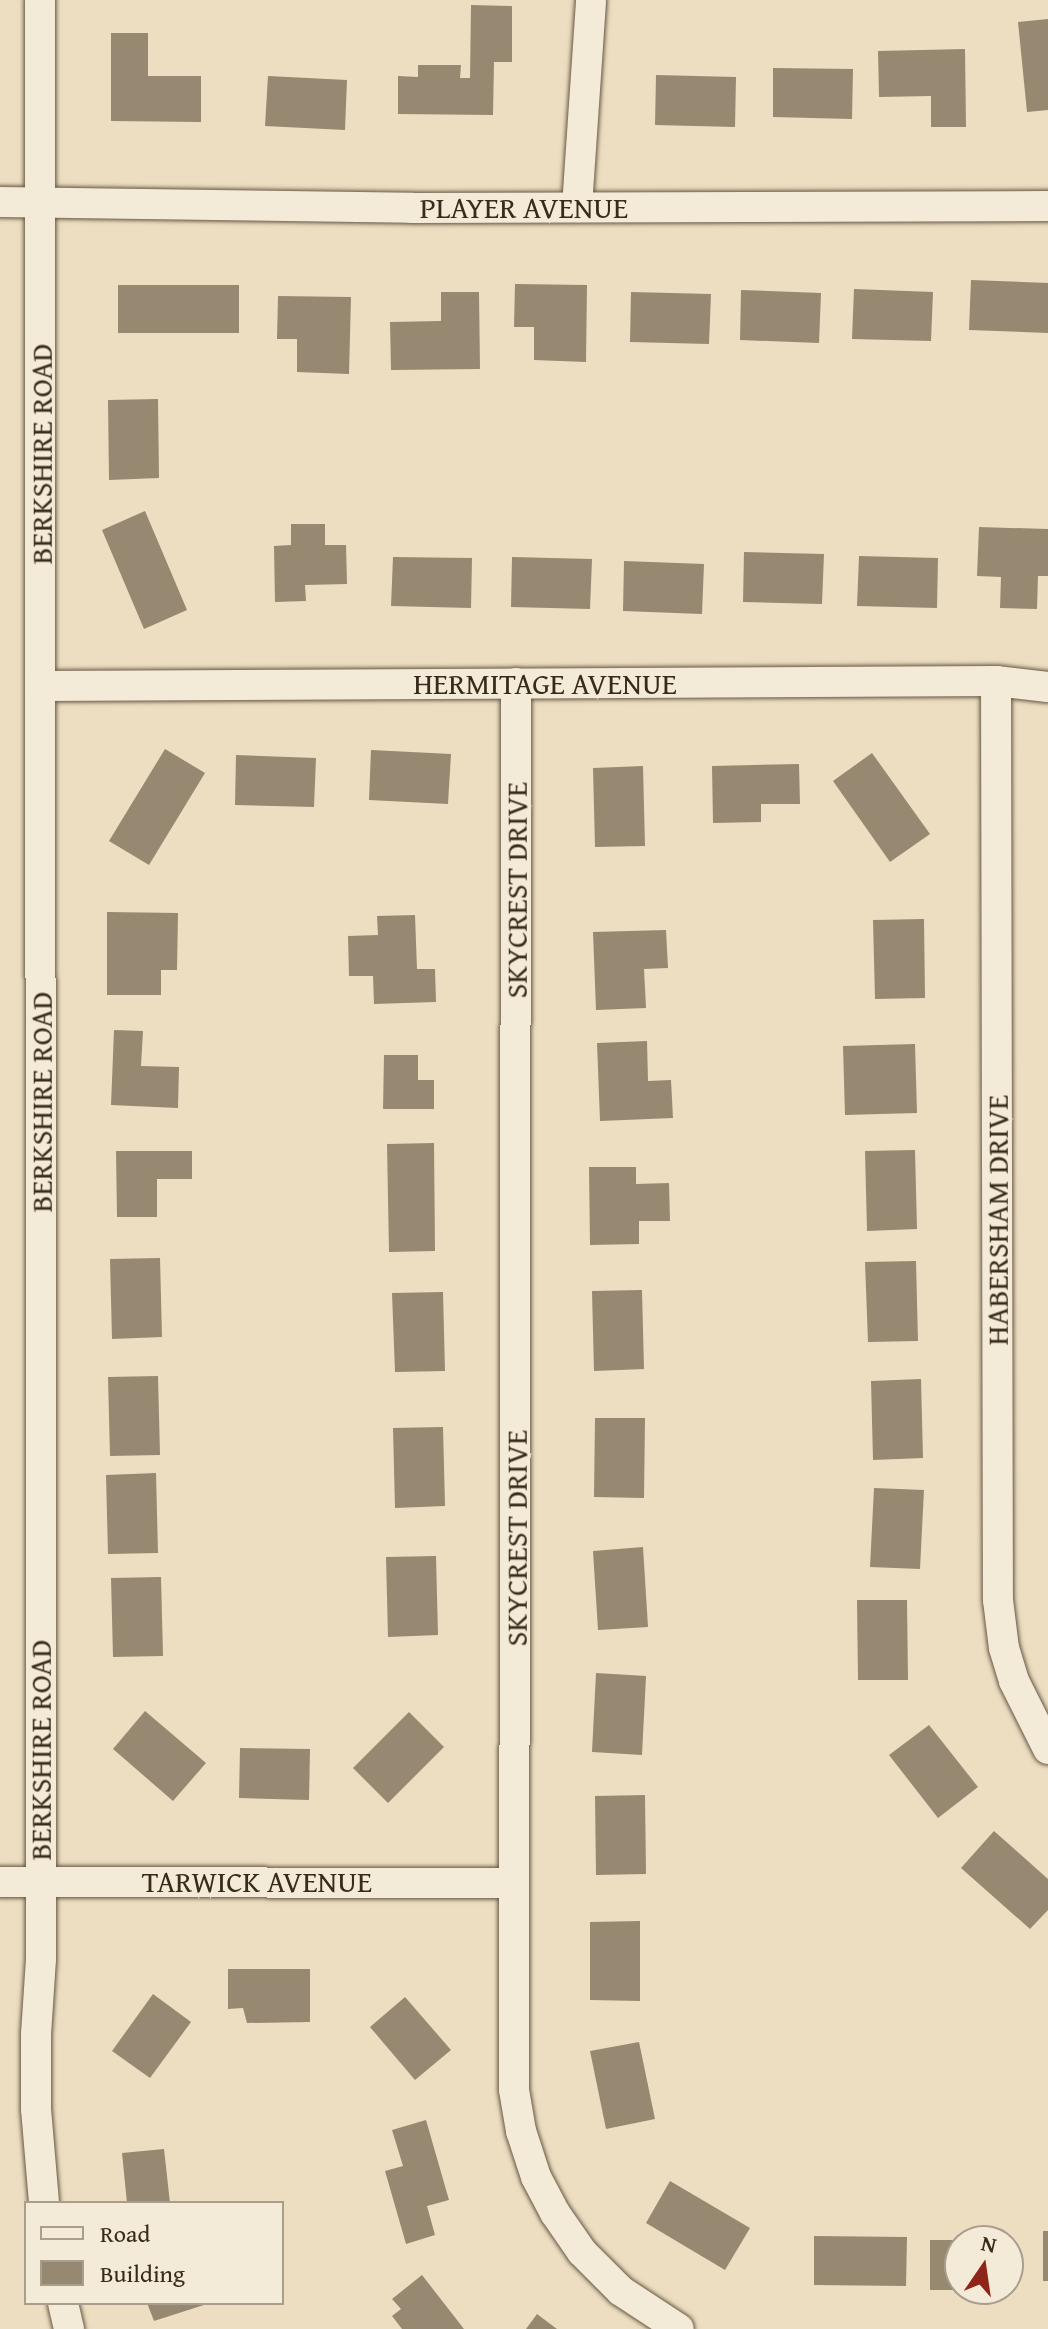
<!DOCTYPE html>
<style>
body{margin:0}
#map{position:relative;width:1048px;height:2329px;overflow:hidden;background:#eddec1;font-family:"Gentium Book Plus",serif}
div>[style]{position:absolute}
.building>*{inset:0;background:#978871}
.roads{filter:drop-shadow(0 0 2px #665844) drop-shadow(0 0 2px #665844)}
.street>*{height:30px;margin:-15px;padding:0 15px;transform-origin:15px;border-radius:15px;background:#f3ead7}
span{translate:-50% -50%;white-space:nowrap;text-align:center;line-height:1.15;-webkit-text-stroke:6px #f3ead7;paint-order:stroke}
.street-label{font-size:30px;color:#392b1b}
.legend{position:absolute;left:24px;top:2201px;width:260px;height:104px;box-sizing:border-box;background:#f3ead7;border:2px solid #a99e8c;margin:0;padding:10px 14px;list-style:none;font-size:24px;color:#392b1b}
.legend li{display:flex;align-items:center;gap:16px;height:40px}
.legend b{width:40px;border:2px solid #a99e8c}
.north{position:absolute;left:944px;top:2225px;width:80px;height:80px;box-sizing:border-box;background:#f3ead7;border:2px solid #a99e8c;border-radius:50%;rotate:13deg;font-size:22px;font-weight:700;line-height:32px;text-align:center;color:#392b1b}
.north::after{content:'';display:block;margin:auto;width:28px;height:36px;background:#8f2418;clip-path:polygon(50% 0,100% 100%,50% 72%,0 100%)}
</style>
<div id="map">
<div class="building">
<i style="clip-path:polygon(471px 5px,512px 6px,512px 62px,494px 62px,493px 115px,398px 114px,398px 76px,418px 77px,418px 65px,461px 65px,460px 78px,470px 78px)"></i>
<i style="clip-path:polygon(1048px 19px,1048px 110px,1027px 112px,1018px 22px)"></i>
<i style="clip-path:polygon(111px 33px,148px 33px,148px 76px,201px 76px,201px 122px,111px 121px)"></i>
<i style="clip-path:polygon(965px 49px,966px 127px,931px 127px,931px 96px,879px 97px,878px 51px)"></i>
<i style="clip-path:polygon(773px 68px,853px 69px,852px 119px,773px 117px)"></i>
<i style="clip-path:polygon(656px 75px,736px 77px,735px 127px,655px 125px)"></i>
<i style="clip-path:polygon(268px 76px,347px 80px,345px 130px,265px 126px)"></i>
<i style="clip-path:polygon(971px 280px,1048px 283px,1048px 333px,969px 330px)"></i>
<i style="clip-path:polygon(515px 284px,587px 285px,586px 362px,534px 360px,534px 327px,514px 327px)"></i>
<i style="clip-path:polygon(118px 285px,239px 285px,239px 333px,118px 333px)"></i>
<i style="clip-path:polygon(854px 289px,933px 292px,931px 341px,852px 339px)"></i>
<i style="clip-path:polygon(741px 290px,821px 293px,819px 343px,740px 340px)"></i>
<i style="clip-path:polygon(441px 292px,479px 292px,480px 369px,391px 370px,390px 322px,441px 321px)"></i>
<i style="clip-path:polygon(631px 292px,711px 294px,709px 344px,630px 342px)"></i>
<i style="clip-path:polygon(278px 296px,351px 297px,349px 374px,297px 372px,297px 339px,277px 339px)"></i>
<i style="clip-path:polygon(158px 399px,159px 478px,109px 480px,108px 400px)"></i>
<i style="clip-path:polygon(145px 511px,187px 610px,144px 629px,102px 530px)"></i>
<i style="clip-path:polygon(291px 524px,325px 524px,325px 545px,346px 545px,347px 584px,305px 585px,306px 601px,275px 602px,274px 546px,291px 545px)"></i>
<i style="clip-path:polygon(979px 527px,1048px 529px,1048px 576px,1038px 576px,1037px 609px,1000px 608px,1001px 577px,977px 576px)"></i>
<i style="clip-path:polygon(744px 552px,824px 554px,822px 604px,743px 602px)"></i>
<i style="clip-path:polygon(859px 556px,938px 558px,937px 608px,857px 606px)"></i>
<i style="clip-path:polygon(393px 557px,472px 558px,471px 608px,391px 606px)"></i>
<i style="clip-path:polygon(512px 557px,592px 559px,590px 609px,511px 607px)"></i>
<i style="clip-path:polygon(624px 561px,704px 564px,702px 614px,623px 611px)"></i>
<i style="clip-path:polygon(165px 749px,205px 773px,149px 865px,109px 841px)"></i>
<i style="clip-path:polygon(371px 750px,451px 754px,448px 804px,369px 800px)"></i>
<i style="clip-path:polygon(872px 753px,930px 834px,890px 862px,833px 781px)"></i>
<i style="clip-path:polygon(236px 755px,316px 758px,314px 807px,235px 805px)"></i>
<i style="clip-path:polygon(799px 764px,800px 804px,761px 804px,761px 822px,713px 823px,712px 766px)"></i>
<i style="clip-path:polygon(643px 766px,645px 846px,595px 847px,593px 768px)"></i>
<i style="clip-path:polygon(107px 912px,178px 913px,177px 970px,161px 970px,161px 995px,107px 995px)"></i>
<i style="clip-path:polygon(415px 915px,417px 969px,435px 969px,436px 1002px,374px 1004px,373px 976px,349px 976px,348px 936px,378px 935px,377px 916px)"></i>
<i style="clip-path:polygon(924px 919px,925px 998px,875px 999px,873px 920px)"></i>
<i style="clip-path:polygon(666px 930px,668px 968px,644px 969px,646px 1008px,596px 1010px,593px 932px)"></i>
<i style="clip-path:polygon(114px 1030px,143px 1031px,141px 1066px,179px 1067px,178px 1108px,111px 1105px)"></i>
<i style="clip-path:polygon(647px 1041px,648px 1081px,671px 1080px,673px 1118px,600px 1121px,597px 1043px)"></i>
<i style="clip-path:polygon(915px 1044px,917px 1113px,845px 1115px,843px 1046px)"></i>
<i style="clip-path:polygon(384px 1055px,418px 1055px,418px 1080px,434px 1080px,434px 1109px,383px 1109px)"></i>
<i style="clip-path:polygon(434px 1143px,435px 1251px,389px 1252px,387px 1144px)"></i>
<i style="clip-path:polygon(915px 1150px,917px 1229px,867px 1231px,865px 1151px)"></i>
<i style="clip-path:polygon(116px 1151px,192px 1151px,192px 1179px,157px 1179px,157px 1217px,117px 1217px)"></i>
<i style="clip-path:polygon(589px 1167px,636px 1167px,636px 1184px,669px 1183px,670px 1221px,639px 1221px,639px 1244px,590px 1245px)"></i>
<i style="clip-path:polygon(160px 1258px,162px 1337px,112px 1339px,110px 1259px)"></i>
<i style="clip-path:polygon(916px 1261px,918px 1341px,868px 1342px,865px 1262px)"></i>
<i style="clip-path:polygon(642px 1290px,644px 1369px,594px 1371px,592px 1291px)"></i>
<i style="clip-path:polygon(443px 1292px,445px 1371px,395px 1372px,392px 1293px)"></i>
<i style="clip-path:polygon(158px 1376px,160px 1455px,110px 1456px,108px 1377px)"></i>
<i style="clip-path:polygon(921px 1379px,923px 1458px,873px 1460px,871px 1381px)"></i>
<i style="clip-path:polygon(595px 1418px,645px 1418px,644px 1498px,594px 1497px)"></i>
<i style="clip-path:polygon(443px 1427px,445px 1506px,395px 1508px,393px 1428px)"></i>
<i style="clip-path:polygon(156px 1473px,158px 1553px,108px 1554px,106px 1475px)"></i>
<i style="clip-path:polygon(874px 1488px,924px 1490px,920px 1569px,870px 1567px)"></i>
<i style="clip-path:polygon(643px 1547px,648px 1627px,598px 1630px,593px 1551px)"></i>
<i style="clip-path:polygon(436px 1556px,438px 1635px,388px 1637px,386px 1557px)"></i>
<i style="clip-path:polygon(161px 1577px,163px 1656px,113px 1657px,111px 1578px)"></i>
<i style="clip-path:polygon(857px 1600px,907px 1600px,908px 1680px,858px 1680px)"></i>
<i style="clip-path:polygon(596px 1673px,646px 1676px,642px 1755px,592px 1752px)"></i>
<i style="clip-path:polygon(145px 1711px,206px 1763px,173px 1801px,113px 1749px)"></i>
<i style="clip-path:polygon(409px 1712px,444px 1747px,388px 1803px,353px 1768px)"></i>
<i style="clip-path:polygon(929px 1725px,978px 1787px,938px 1818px,889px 1755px)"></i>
<i style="clip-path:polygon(240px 1748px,310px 1749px,309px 1800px,239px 1798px)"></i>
<i style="clip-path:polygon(645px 1795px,646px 1874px,596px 1875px,595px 1796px)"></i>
<i style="clip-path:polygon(994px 1831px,1048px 1879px,1048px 1910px,1030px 1929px,961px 1868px)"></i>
<i style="clip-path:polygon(640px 1921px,640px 2001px,590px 2000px,590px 1922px)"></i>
<i style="clip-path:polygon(228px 1969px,310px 1969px,310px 2022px,247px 2023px,243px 2008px,228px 2009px)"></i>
<i style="clip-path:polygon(153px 1994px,191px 2022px,150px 2078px,112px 2051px)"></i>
<i style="clip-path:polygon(405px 1997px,451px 2050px,415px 2080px,370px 2027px)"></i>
<i style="clip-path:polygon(639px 2042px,655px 2119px,606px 2129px,590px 2051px)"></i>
<i style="clip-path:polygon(426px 2120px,449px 2200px,427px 2206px,435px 2235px,406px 2244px,385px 2171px,403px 2166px,392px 2130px)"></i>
<i style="clip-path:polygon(164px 2149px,170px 2203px,127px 2203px,122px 2153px)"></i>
<i style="clip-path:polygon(670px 2181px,750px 2228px,725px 2270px,646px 2223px)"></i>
<i style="clip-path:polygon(1043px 2231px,1048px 2231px,1048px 2281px,1043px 2281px)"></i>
<i style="clip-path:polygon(814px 2236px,907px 2237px,906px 2286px,814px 2285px)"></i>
<i style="clip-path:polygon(930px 2240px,960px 2240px,960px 2290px,930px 2290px)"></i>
<i style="clip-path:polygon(422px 2275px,464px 2329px,402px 2329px,392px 2316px,401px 2309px,392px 2299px)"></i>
<i style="clip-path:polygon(147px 2303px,207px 2303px,207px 2304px,154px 2321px)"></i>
<i style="clip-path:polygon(537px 2314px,557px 2329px,526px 2329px)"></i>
</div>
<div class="roads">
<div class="street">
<i style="left:40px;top:0;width:1959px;rotate:89.97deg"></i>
<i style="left:41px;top:1959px;width:75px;rotate:93.8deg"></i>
<i style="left:36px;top:2034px;width:75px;rotate:90deg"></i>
<i style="left:36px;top:2109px;width:94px;rotate:85.1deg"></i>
<i style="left:0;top:202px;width:412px;rotate:0.8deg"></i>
<i style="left:412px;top:208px;width:636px;rotate:-0.18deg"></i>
<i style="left:577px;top:207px;width:207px;rotate:-86.1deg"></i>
<i style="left:996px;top:681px;width:919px;rotate:89.88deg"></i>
<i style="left:998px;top:1600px;width:48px;rotate:82.9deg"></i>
<i style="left:1004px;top:1648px;width:34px;rotate:73deg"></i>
<i style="left:1014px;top:1681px;width:76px;rotate:63.4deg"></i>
<i style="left:516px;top:683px;width:1407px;rotate:90.08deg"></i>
<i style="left:514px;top:2090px;width:42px;rotate:80.3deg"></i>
<i style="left:521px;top:2131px;width:48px;rotate:71.9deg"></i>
<i style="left:536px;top:2177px;width:41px;rotate:62.2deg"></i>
<i style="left:555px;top:2213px;width:47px;rotate:55.3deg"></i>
<i style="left:582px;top:2252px;width:55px;rotate:45deg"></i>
<i style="left:621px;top:2291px;width:69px;rotate:33.2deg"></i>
<i style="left:41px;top:686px;width:955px;rotate:-0.3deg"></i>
<i style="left:996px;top:681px;width:52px;rotate:6.6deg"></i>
<i style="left:0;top:1882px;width:513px;rotate:0.11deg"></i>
<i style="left:63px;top:2303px;width:27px;rotate:77deg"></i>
</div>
</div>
<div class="street-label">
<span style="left:524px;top:207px">PLAYER AVENUE</span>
<span style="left:41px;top:454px;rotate:-90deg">BERKSHIRE ROAD</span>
<span style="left:545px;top:683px">HERMITAGE AVENUE</span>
<span style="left:516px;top:890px;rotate:-90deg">SKYCREST DRIVE</span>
<span style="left:41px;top:1102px;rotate:-90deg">BERKSHIRE ROAD</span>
<span style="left:997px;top:1220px;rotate:-90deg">HABERSHAM DRIVE</span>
<span style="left:516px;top:1538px;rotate:-90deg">SKYCREST DRIVE</span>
<span style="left:40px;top:1750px;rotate:-90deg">BERKSHIRE ROAD</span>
<span style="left:257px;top:1881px">TARWICK AVENUE</span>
</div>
<ul class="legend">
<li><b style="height:10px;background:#f3ead7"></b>Road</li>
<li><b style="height:22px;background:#978871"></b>Building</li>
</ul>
<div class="north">N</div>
</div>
